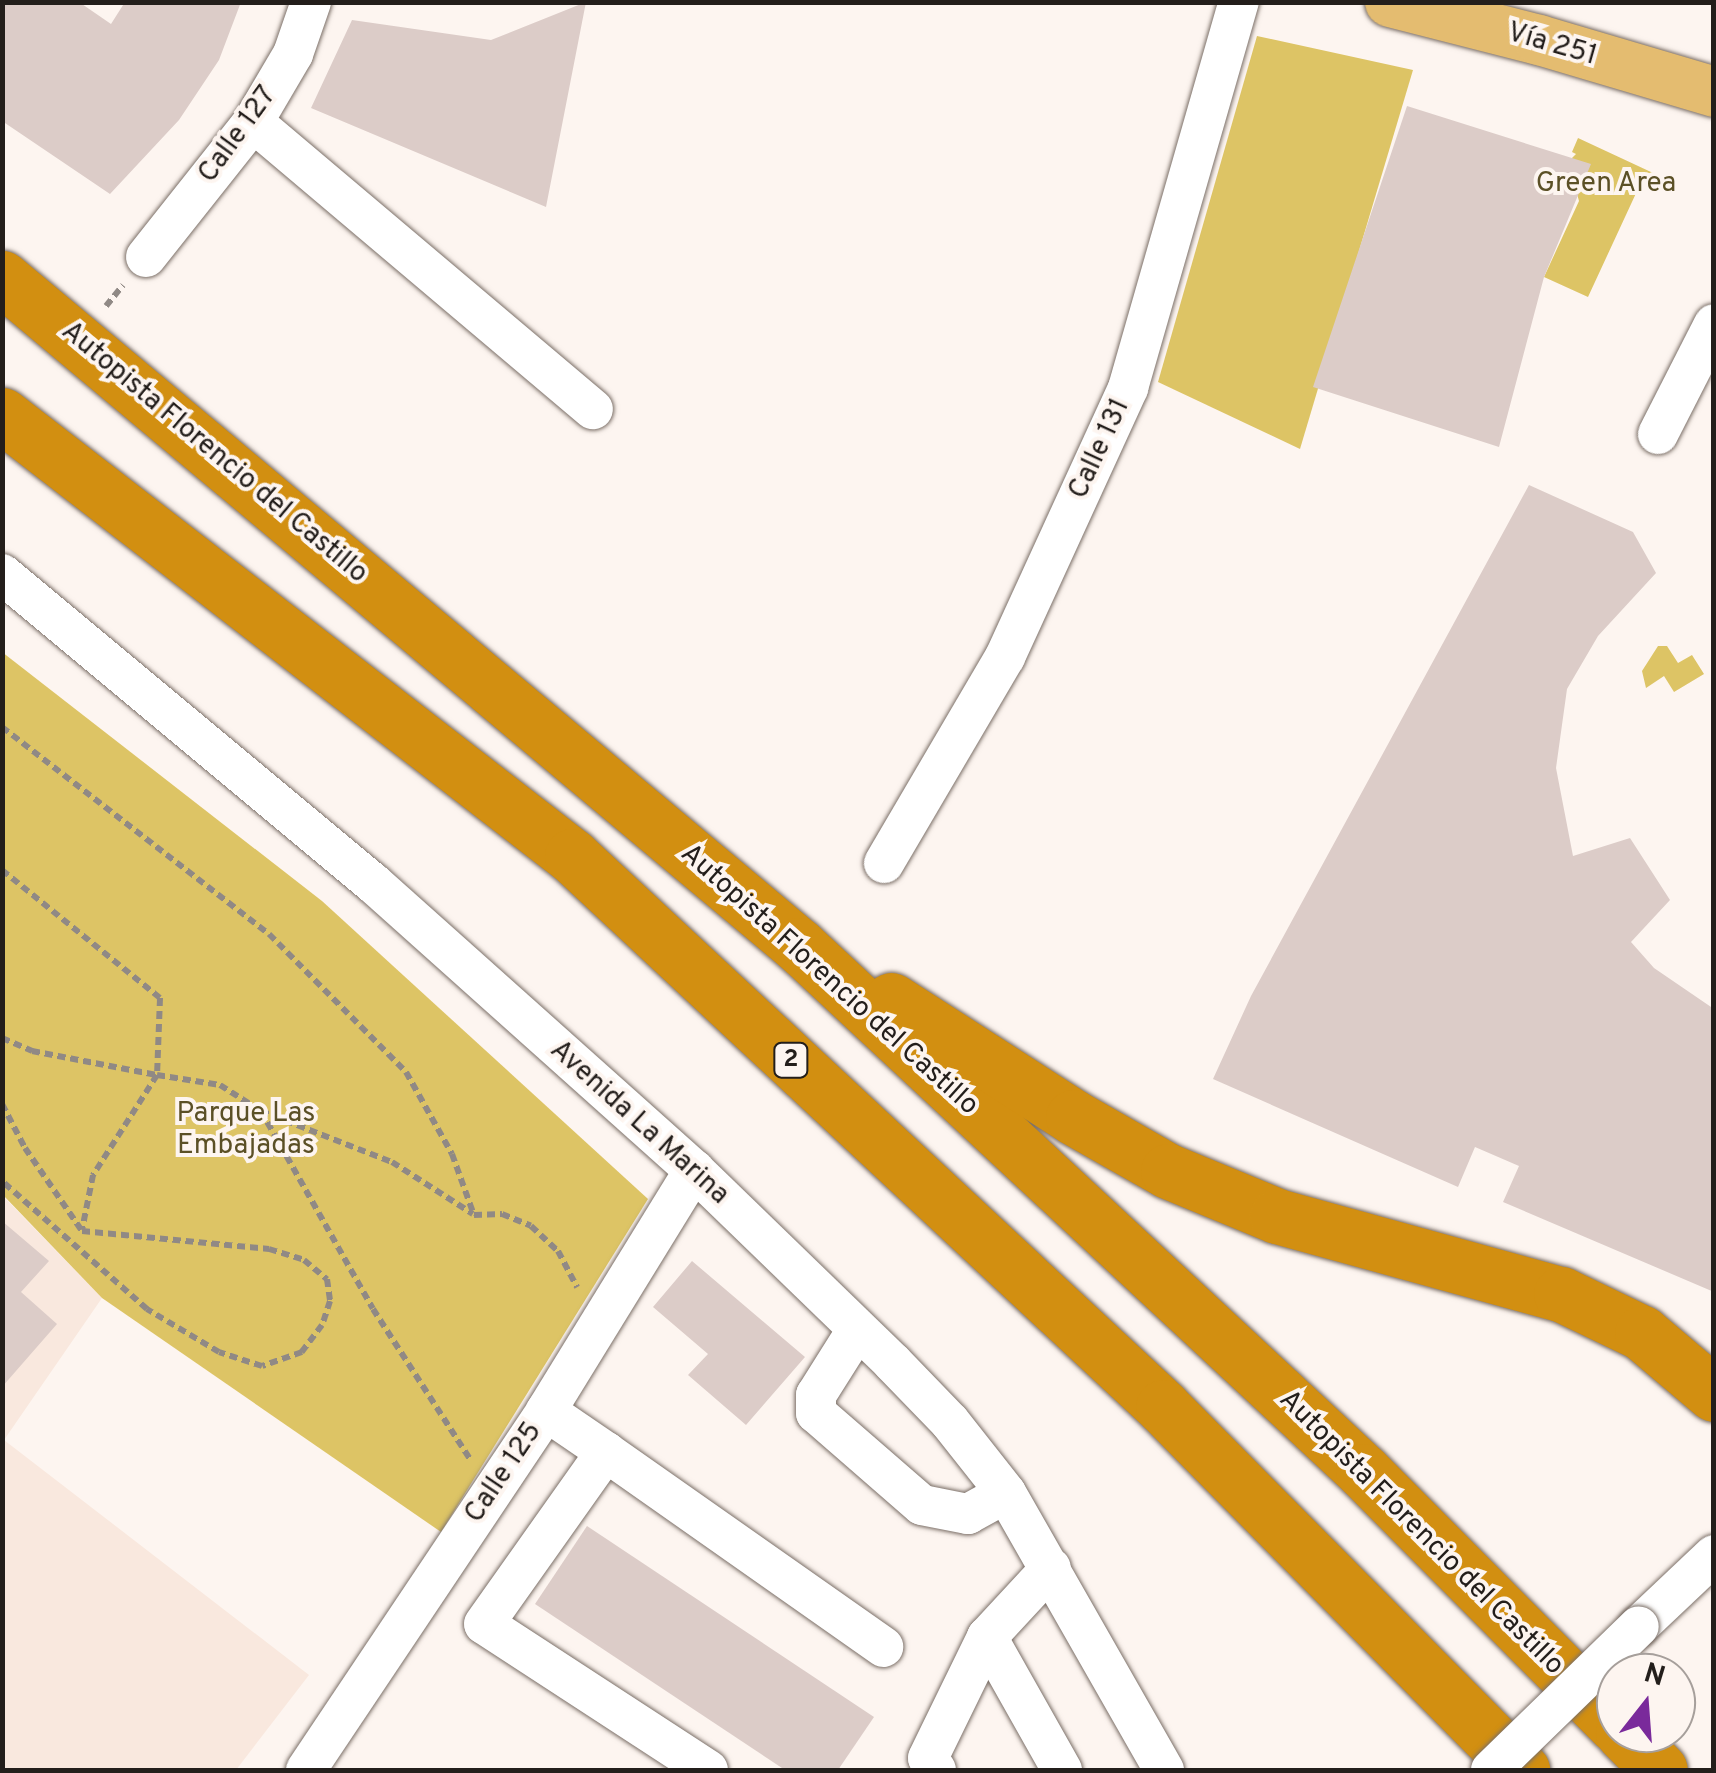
<!DOCTYPE html>
<meta charset="utf-8">
<style>
body{margin:0}
#map{position:relative;width:1716px;height:1773px;overflow:hidden;background:#fdf5f0;font-family:Overpass,sans-serif}
div>[style]{position:absolute}
.built>*{inset:0;background:#f9e8de}
.green>*{inset:0;background:#ddc465}
.building>*{inset:0;background:#dcccc8}
.path>*{height:6px;margin-top:-3px;transform-origin:0;background:repeating-linear-gradient(90deg,#908985 0 8px,transparent 0 13px)}
.roads{filter:drop-shadow(0 0 2px #7b6f67) drop-shadow(0 0 2px #7b6f67)}
.minor>*{height:40px;margin:-20px;padding:0 20px;transform-origin:20px;border-radius:20px;background:#fff}
.major>*{height:50px;margin:-25px;padding:0 25px;transform-origin:25px;border-radius:25px;background:#e4bc70}
.highway>*{height:55px;margin:-27.5px;padding:0 27.5px;transform-origin:27.5px;border-radius:27.5px;background:#d28f11}
.bridges{filter:drop-shadow(0 0 2px #7b6f67) drop-shadow(0 0 2px #7b6f67)}
.minor-bridge>*{height:40px;margin:-20px;padding:0 20px;transform-origin:20px;border-radius:20px;background:#fff}
span{translate:-50% -50%;white-space:nowrap;text-align:center;line-height:1.15;-webkit-text-stroke:8px #fdf5f0;paint-order:stroke}
.shield-label span{padding:2px 8px;background:#fdf5f0;border:2px solid;border-radius:8px;-webkit-text-stroke-width:0}
.shield-label{font-size:25px;color:#231e1b;font-weight:700}
.street-label{font-size:28px;color:#231e1b}
.park-label{font-size:28px;color:#5b5026}
.frame{position:absolute;inset:0;border:5px solid #231e1b;pointer-events:none}
.north{position:absolute;left:1596px;top:1653px;width:100px;height:100px;box-sizing:border-box;background:#fdf5f0;border:2px solid #a69f9b;border-radius:50%;rotate:17deg;font-size:28px;font-weight:700;line-height:40px;text-align:center;color:#231e1b}
.north::after{content:'';display:block;margin:auto;width:35px;height:45px;background:#7a2a9b;clip-path:polygon(50% 0,100% 100%,50% 72%,0 100%)}
</style>
<div id="map">
<div class="built">
<i style="clip-path:polygon(2px 1195px,102px 1298px,4px 1440px,309px 1675px,236px 1770px,3px 1770px)"></i>
</div>
<div class="green">
<i style="clip-path:polygon(1257px 36px,1413px 70px,1300px 449px,1158px 382px)"></i>
<i style="clip-path:polygon(1578px 138px,1666px 179px,1664px 185px,1644px 176px,1588px 297px,1544px 277px,1579px 201px,1568px 162px,1576px 154px,1572px 152px)"></i>
<i style="clip-path:polygon(1658px 646px,1667px 646px,1678px 663px,1692px 655px,1704px 674px,1674px 692px,1664px 676px,1646px 688px,1642px 671px)"></i>
<i style="clip-path:polygon(2px 652px,322px 901px,648px 1199px,441px 1532px,102px 1298px,3px 1195px)"></i>
</div>
<div class="building">
<i style="clip-path:polygon(2px 2px,79px 2px,111px 24px,125px 2px,241px 2px,219px 60px,179px 120px,110px 194px,2px 121px)"></i>
<i style="clip-path:polygon(586px 2px,546px 207px,311px 108px,352px 20px,491px 40px)"></i>
<i style="clip-path:polygon(1407px 106px,1591px 164px,1544px 277px,1499px 447px,1313px 387px)"></i>
<i style="clip-path:polygon(1529px 485px,1633px 532px,1656px 573px,1598px 636px,1567px 689px,1556px 768px,1573px 856px,1630px 838px,1670px 900px,1631px 942px,1654px 968px,1714px 1009px,1714px 1292px,1503px 1202px,1519px 1166px,1475px 1147px,1458px 1187px,1213px 1079px,1251px 996px)"></i>
<i style="clip-path:polygon(2px 1221px,49px 1261px,21px 1292px,57px 1324px,2px 1387px)"></i>
<i style="clip-path:polygon(692px 1261px,805px 1357px,746px 1425px,688px 1375px,708px 1354px,653px 1307px)"></i>
<i style="clip-path:polygon(587px 1526px,874px 1717px,838px 1770px,785px 1770px,535px 1604px)"></i>
</div>
<div class="path">
<i style="left:106px;top:306px;width:27px;rotate:-51deg"></i>
<i style="left:2px;top:727px;width:338px;rotate:37.8deg"></i>
<i style="left:269px;top:934px;width:194px;rotate:45.2deg"></i>
<i style="left:406px;top:1072px;width:94px;rotate:60.7deg"></i>
<i style="left:452px;top:1154px;width:65px;rotate:70.2deg"></i>
<i style="left:474px;top:1215px;width:28px;rotate:-2deg"></i>
<i style="left:502px;top:1214px;width:31px;rotate:22deg"></i>
<i style="left:531px;top:1226px;width:37px;rotate:43deg"></i>
<i style="left:558px;top:1251px;width:41px;rotate:62.2deg"></i>
<i style="left:2px;top:870px;width:203px;rotate:39deg"></i>
<i style="left:160px;top:998px;width:77px;rotate:92.2deg"></i>
<i style="left:157px;top:1075px;width:64px;rotate:9deg"></i>
<i style="left:220px;top:1085px;width:49px;rotate:32.4deg"></i>
<i style="left:261px;top:1111px;width:227px;rotate:60.5deg"></i>
<i style="left:373px;top:1309px;width:179px;rotate:57.1deg"></i>
<i style="left:2px;top:1038px;width:33px;rotate:23deg"></i>
<i style="left:32px;top:1051px;width:127px;rotate:10.9deg"></i>
<i style="left:157px;top:1075px;width:119px;rotate:122.6deg"></i>
<i style="left:93px;top:1175px;width:56px;rotate:101.3deg"></i>
<i style="left:2px;top:1104px;width:50px;rotate:62.4deg"></i>
<i style="left:25px;top:1148px;width:101px;rotate:55.5deg"></i>
<i style="left:82px;top:1231px;width:188px;rotate:5.5deg"></i>
<i style="left:269px;top:1249px;width:37px;rotate:17deg"></i>
<i style="left:304px;top:1260px;width:30px;rotate:40deg"></i>
<i style="left:327px;top:1279px;width:22px;rotate:82deg"></i>
<i style="left:330px;top:1301px;width:25px;rotate:108deg"></i>
<i style="left:322px;top:1325px;width:34px;rotate:127deg"></i>
<i style="left:302px;top:1352px;width:42px;rotate:160.7deg"></i>
<i style="left:262px;top:1366px;width:45px;rotate:-162deg"></i>
<i style="left:219px;top:1352px;width:84px;rotate:-149.2deg"></i>
<i style="left:147px;top:1309px;width:193px;rotate:-138.6deg"></i>
<i style="left:261px;top:1111px;width:141px;rotate:21.3deg"></i>
<i style="left:392px;top:1162px;width:96px;rotate:32.7deg"></i>
</div>
<div class="roads">
<div class="minor">
<i style="left:253px;top:122px;width:445px;rotate:40.2deg"></i>
<i style="left:146px;top:257px;width:172px;rotate:-51.6deg"></i>
<i style="left:253px;top:122px;width:79px;rotate:-59.5deg"></i>
<i style="left:293px;top:54px;width:55px;rotate:-70.9deg"></i>
<i style="left:1658px;top:434px;width:123px;rotate:-63deg"></i>
<i style="left:2px;top:574px;width:484px;rotate:39.8deg"></i>
<i style="left:374px;top:884px;width:429px;rotate:41.8deg"></i>
<i style="left:694px;top:1170px;width:276px;rotate:44.1deg"></i>
<i style="left:892px;top:1362px;width:83px;rotate:46deg"></i>
<i style="left:950px;top:1422px;width:90px;rotate:51.7deg"></i>
<i style="left:1006px;top:1493px;width:319px;rotate:60.3deg"></i>
<i style="left:884px;top:863px;width:239px;rotate:-59.6deg"></i>
<i style="left:1005px;top:657px;width:296px;rotate:-65.4deg"></i>
<i style="left:1128px;top:388px;width:402px;rotate:-74deg"></i>
<i style="left:857px;top:1330px;width:77px;rotate:122.2deg"></i>
<i style="left:816px;top:1395px;width:18px;rotate:90deg"></i>
<i style="left:816px;top:1413px;width:140px;rotate:41deg"></i>
<i style="left:922px;top:1505px;width:47px;rotate:11.1deg"></i>
<i style="left:968px;top:1514px;width:43px;rotate:-28.9deg"></i>
<i style="left:546px;top:1411px;width:73px;rotate:34.3deg"></i>
<i style="left:1639px;top:1626px;width:103px;rotate:-43.4deg"></i>
<i style="left:987px;top:1637px;width:153px;rotate:60.6deg"></i>
<i style="left:306px;top:1770px;width:432px;rotate:-56.2deg"></i>
<i style="left:546px;top:1411px;width:283px;rotate:-58.4deg"></i>
<i style="left:708px;top:1770px;width:267px;rotate:-146.9deg"></i>
<i style="left:484px;top:1624px;width:211px;rotate:-54.7deg"></i>
<i style="left:606px;top:1452px;width:339px;rotate:35.1deg"></i>
<i style="left:936px;top:1770px;width:14px;rotate:-124deg"></i>
<i style="left:928px;top:1758px;width:135px;rotate:-64deg"></i>
<i style="left:987px;top:1637px;width:94px;rotate:-47.2deg"></i>
</div>
<div class="major">
<i style="left:1390px;top:2px;width:154px;rotate:14.3deg"></i>
<i style="left:1539px;top:40px;width:183px;rotate:16.5deg"></i>
</div>
<div class="highway">
<i style="left:2px;top:278px;width:1039px;rotate:39.96deg"></i>
<i style="left:798px;top:945px;width:772px;rotate:42.95deg"></i>
<i style="left:1363px;top:1471px;width:359px;rotate:45.2deg"></i>
<i style="left:2px;top:415px;width:721px;rotate:37.73deg"></i>
<i style="left:572px;top:856px;width:808px;rotate:42.99deg"></i>
<i style="left:1163px;top:1407px;width:511px;rotate:45.32deg"></i>
<i style="left:891px;top:1000px;width:216px;rotate:32.7deg"></i>
<i style="left:1073px;top:1117px;width:109px;rotate:29.6deg"></i>
<i style="left:1168px;top:1171px;width:118px;rotate:22.4deg"></i>
<i style="left:1277px;top:1216px;width:295px;rotate:15.4deg"></i>
<i style="left:1561px;top:1294px;width:90px;rotate:25.7deg"></i>
<i style="left:1642px;top:1333px;width:94px;rotate:40.3deg"></i>
<i style="left:1623px;top:1733px;width:52px;rotate:45deg"></i>
</div>
</div>
<div class="bridges">
<div class="minor-bridge">
<i style="left:1491px;top:1770px;width:206px;rotate:-44.2deg"></i>
</div>
</div>
<div class="shield-label">
<span style="left:791px;top:1060px">2</span>
</div>
<div class="street-label">
<span style="left:1552px;top:45px;rotate:16deg">Vía 251</span>
<span style="left:238px;top:135px;rotate:-54deg">Calle 127</span>
<span style="left:1100px;top:449px;rotate:-65deg">Calle 131</span>
<span style="left:214px;top:453px;rotate:40deg">Autopista Florencio del Castillo</span>
<span style="left:829px;top:980px;rotate:42deg">Autopista Florencio del Castillo</span>
<span style="left:639px;top:1123px;rotate:42deg">Avenida La Marina</span>
<span style="left:504px;top:1473px;rotate:-56deg">Calle 125</span>
<span style="left:1421px;top:1533px;rotate:45deg">Autopista Florencio del Castillo</span>
</div>
<div class="park-label">
<span style="left:1606px;top:184px">Green Area</span>
<span style="left:246px;top:1130px">Parque Las<br>Embajadas</span>
</div>
<div class="frame"></div>
<div class="north">N</div>
</div>
